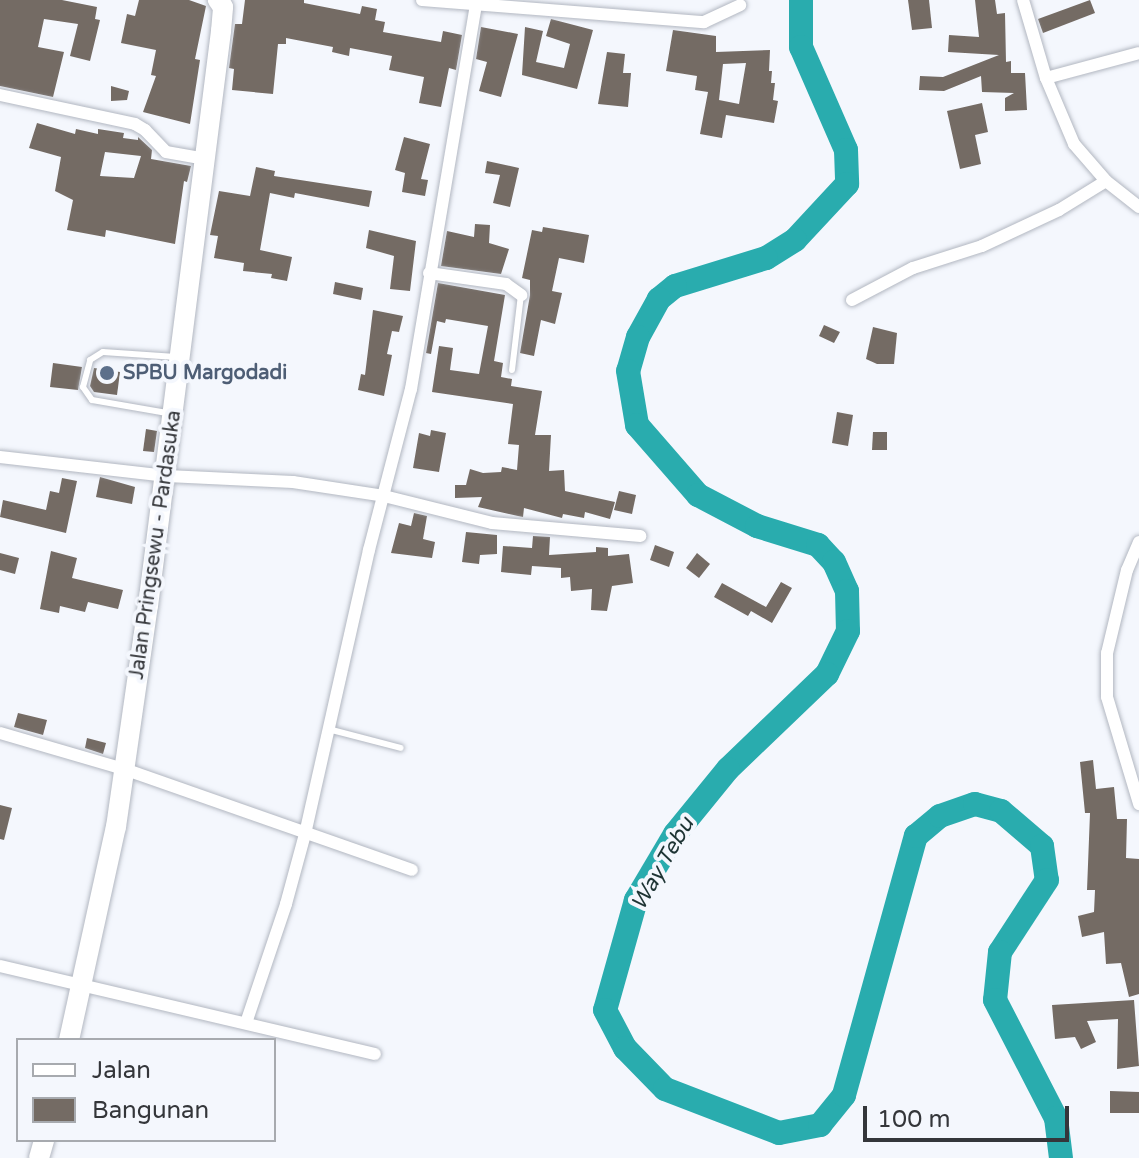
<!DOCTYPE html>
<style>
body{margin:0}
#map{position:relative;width:1139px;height:1158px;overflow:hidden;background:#f4f7fd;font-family:"Varela Round",sans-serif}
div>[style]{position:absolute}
.river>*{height:24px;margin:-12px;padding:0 12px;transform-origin:12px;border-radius:12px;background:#29acae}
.building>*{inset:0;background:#746b64}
.roads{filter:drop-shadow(0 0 2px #b2b7c1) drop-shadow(0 0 2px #b2b7c1)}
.service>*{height:6px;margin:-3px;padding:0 3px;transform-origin:3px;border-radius:3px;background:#fff}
.minor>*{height:12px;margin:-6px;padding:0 6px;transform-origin:6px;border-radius:6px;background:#fff}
.primary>*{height:20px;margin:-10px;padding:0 10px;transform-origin:10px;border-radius:10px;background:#fff}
.dots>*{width:22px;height:22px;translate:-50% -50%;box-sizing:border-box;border:4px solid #f4f7fd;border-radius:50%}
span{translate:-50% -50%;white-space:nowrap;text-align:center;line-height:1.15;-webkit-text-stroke:8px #f4f7fd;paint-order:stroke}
.service-label{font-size:20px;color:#4e5e75;font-weight:700}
.left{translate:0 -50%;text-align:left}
.street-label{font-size:20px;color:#34363a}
.water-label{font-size:22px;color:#1e3434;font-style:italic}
.legend{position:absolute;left:16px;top:1038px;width:260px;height:104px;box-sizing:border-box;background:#f4f7fd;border:2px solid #a7aaaf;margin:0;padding:10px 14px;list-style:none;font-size:24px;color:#34363a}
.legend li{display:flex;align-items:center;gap:16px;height:40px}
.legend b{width:40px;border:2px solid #a7aaaf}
.scale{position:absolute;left:863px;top:1106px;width:206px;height:36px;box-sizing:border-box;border:4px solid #34363a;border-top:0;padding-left:10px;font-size:24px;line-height:28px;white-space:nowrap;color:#34363a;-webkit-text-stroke:6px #f4f7fd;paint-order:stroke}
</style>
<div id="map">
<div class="river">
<i style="left:801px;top:0;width:47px;rotate:90deg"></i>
<i style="left:801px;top:47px;width:112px;rotate:66.4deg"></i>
<i style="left:846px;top:150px;width:34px;rotate:88deg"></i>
<i style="left:847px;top:184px;width:76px;rotate:132.9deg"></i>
<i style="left:795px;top:240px;width:34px;rotate:148deg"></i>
<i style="left:766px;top:258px;width:95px;rotate:162.9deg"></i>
<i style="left:675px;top:286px;width:21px;rotate:141deg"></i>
<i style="left:659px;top:299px;width:43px;rotate:118.9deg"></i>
<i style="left:638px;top:337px;width:35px;rotate:106deg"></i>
<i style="left:628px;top:371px;width:55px;rotate:80.5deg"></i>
<i style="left:637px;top:425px;width:93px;rotate:48.9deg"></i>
<i style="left:698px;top:495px;width:67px;rotate:27.7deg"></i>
<i style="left:757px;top:526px;width:64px;rotate:17.3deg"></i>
<i style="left:818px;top:545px;width:23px;rotate:47deg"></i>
<i style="left:834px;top:562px;width:32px;rotate:66deg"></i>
<i style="left:847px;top:591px;width:40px;rotate:88.6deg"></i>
<i style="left:848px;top:631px;width:48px;rotate:116deg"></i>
<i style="left:827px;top:674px;width:137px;rotate:136.2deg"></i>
<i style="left:728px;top:769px;width:84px;rotate:129.2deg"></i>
<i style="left:675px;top:834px;width:77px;rotate:120.6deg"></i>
<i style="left:636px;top:900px;width:114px;rotate:105.7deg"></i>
<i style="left:605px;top:1010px;width:43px;rotate:62.2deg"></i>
<i style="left:625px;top:1048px;width:57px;rotate:45.7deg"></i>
<i style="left:665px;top:1089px;width:122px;rotate:21.1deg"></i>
<i style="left:779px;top:1133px;width:42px;rotate:-11deg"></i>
<i style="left:820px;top:1125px;width:38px;rotate:-51deg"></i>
<i style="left:844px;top:1095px;width:269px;rotate:-74.5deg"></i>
<i style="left:916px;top:836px;width:31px;rotate:-40deg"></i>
<i style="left:940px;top:816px;width:37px;rotate:-19deg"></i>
<i style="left:975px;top:804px;width:27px;rotate:15deg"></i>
<i style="left:1001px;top:811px;width:54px;rotate:40.5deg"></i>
<i style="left:1042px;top:846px;width:34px;rotate:82deg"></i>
<i style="left:1047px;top:880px;width:86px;rotate:123.1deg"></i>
<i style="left:1000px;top:952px;width:48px;rotate:95.9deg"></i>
<i style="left:995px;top:1000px;width:133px;rotate:62.7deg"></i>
<i style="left:1056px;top:1118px;width:40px;rotate:82.9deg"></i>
</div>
<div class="building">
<i style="clip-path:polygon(0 0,62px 0,97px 7px,95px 19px,100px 20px,90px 61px,70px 56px,78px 24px,44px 19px,38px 47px,64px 52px,53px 97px,0 86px)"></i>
<i style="clip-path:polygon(139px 0,189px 0,206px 6px,195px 59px,200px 60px,190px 124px,143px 112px,156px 76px,151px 75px,156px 50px,121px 43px,127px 14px,135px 16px)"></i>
<i style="clip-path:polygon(245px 0,304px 0,304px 3px,360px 14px,362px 6px,377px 9px,375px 20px,385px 22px,383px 32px,441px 42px,443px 31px,462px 35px,456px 70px,449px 68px,441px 107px,419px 103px,424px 77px,389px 70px,392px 56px,350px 48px,349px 56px,332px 52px,333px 47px,286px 38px,286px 44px,278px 44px,273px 94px,232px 90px,234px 69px,229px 68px,235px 24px,242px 24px)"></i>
<i style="clip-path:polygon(908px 0,929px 0,932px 28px,912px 30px)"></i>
<i style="clip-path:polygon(975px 0,995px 0,997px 14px,1005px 13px,1006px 62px,1011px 61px,1011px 73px,1025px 73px,1027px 110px,1005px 111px,1005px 98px,1014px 93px,982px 92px,981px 76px,944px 91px,919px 90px,920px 76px,943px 77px,999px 55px,948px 52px,949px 35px,979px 37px)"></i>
<i style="clip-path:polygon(1090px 0,1095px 13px,1043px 33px,1038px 19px)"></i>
<i style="clip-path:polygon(551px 19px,593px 30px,577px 89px,522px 75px,525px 27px,543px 31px,536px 62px,564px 68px,570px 44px,546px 36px)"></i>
<i style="clip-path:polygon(481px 27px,518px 34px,501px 97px,479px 91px,487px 62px,476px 59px)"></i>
<i style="clip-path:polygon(evenodd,673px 30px,716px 36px,716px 52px,770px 50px,769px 71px,772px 71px,771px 83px,775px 83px,773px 100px,778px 101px,774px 123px,726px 115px,722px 138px,700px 134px,708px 92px,695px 90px,697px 76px,666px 71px,673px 30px,746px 63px,739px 104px,719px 100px,723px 64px,746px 63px)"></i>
<i style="clip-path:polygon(607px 52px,625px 54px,623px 73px,631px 73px,628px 107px,598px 104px)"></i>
<i style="clip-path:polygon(111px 86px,129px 91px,127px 100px,111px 101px)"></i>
<i style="clip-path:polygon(982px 103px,988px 132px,975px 135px,981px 164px,960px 169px,947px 111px)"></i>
<i style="clip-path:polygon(evenodd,37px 123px,75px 134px,76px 129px,98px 134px,98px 129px,124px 133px,123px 138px,138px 140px,138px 137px,152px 150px,151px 159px,191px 166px,187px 182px,184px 181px,175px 244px,106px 230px,105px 237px,67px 230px,73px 200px,55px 191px,61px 157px,29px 148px,37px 123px,105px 152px,141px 156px,134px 178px,100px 176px,105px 152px)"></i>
<i style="clip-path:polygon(404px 137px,430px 144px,421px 179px,428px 180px,425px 196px,402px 192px,405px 173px,395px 170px)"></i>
<i style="clip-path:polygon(487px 161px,519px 168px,510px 207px,493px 203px,500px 175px,485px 173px)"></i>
<i style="clip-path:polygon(256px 167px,275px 171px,274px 176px,372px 191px,369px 207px,295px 193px,294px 198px,270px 193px,260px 250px,292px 257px,287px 281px,271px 278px,272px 274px,243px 271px,244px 263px,214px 258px,218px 236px,210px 235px,219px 191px,250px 196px)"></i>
<i style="clip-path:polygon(475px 224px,490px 225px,489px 243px,509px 249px,501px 274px,441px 266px,447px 231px,474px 237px)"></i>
<i style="clip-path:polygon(543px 227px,589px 235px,584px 263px,559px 258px,552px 291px,562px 293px,555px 324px,541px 320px,534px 356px,520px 353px,530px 295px,530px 280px,522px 278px,532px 230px,542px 232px)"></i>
<i style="clip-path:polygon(369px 230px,416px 241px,410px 291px,390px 289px,394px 256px,366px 248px)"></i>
<i style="clip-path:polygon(335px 282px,363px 288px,361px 300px,333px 294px)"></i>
<i style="clip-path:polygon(438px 283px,505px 295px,494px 361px,503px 363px,501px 377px,512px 379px,511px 386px,542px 391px,535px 435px,551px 435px,549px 471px,564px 470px,565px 491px,615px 502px,610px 519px,585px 512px,584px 518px,563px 514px,562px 518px,524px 508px,523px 517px,518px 516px,478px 507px,482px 497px,455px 498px,455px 485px,466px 485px,470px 469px,483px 473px,501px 472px,502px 467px,517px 470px,519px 445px,508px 444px,513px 404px,432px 392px,439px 346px,453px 348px,450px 370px,479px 374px,488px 326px,446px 319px,445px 323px,437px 321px,431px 354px,426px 353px)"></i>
<i style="clip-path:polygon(373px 310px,403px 316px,399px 332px,392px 331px,387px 354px,392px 355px,384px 396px,358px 390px,361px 374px,365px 375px)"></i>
<i style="clip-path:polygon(824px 325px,840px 332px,834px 343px,819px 336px)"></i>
<i style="clip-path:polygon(873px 327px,897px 333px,894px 364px,877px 364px,866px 359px)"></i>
<i style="clip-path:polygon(53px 363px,82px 367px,78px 390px,50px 387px)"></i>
<i style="clip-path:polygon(94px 368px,120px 372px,117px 395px,94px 392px,90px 386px)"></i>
<i style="clip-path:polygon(837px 412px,853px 415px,848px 446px,832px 443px)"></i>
<i style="clip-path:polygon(146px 429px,157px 431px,154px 452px,143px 451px)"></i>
<i style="clip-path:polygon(431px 430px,446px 433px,439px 472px,413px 468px,419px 433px,430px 436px)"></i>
<i style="clip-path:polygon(873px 432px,887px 432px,887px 450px,872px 450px)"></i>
<i style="clip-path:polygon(100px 477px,135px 487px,132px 504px,96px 497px)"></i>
<i style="clip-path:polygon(62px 478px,77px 481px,66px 533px,0 517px,3px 500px,46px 510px,50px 491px,59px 493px)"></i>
<i style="clip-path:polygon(619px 491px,636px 495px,632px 514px,614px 510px)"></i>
<i style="clip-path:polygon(414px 513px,427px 516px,423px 539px,435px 542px,432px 558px,391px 553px,399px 523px,411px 526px)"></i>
<i style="clip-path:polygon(466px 532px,497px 535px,497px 554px,480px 555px,479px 564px,462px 562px)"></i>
<i style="clip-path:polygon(533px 536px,550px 537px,549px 555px,596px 552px,596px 547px,608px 548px,608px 556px,629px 554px,633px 583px,612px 586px,607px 611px,591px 610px,592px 589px,571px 591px,570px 577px,561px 578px,561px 568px,532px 566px,531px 575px,501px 572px,503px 546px,532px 548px)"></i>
<i style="clip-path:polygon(655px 545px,674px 552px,669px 567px,650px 560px)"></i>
<i style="clip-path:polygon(51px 551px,77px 558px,72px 578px,123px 590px,118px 609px,88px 602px,85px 612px,60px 606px,59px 613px,40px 609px)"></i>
<i style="clip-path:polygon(0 553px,19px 558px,15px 574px,0 570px)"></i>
<i style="clip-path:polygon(697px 553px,710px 564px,699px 578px,686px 568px)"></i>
<i style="clip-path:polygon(781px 582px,792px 588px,772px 623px,751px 611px,748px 616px,714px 597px,722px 583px,766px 607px)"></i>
<i style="clip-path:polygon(18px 713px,47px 720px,43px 735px,14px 727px)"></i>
<i style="clip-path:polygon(87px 738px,106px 743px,103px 754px,85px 748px)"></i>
<i style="clip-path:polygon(1093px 760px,1096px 789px,1114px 787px,1117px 819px,1127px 819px,1126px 858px,1139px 859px,1139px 994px,1129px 997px,1121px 963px,1106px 964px,1104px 932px,1082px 937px,1078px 916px,1094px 912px,1095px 890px,1087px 890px,1090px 813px,1085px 813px,1080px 762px)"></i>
<i style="clip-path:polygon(0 805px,12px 808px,4px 840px,0 839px)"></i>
<i style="clip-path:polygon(1134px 1000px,1139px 1066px,1117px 1069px,1118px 1019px,1087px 1021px,1096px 1042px,1081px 1049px,1075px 1037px,1055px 1039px,1052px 1005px)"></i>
<i style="clip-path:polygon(1110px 1091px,1139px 1092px,1139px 1113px,1110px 1113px)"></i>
</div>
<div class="roads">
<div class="service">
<i style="left:512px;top:370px;width:76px;rotate:-83.2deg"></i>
<i style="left:167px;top:413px;width:76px;rotate:-170.2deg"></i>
<i style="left:92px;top:400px;width:16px;rotate:-125deg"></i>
<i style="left:83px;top:387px;width:28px;rotate:-75deg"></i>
<i style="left:90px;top:360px;width:15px;rotate:-32deg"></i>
<i style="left:103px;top:352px;width:73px;rotate:3.9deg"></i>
<i style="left:328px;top:729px;width:75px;rotate:14.6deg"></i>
</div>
<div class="minor">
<i style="left:422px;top:0;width:283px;rotate:4.5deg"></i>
<i style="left:704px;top:22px;width:40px;rotate:-25deg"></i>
<i style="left:1023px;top:0;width:81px;rotate:73.6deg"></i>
<i style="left:1046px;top:78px;width:72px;rotate:67deg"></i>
<i style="left:1074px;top:144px;width:49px;rotate:49.1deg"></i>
<i style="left:1106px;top:181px;width:42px;rotate:38.2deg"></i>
<i style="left:1046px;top:78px;width:96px;rotate:-15deg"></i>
<i style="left:0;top:95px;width:138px;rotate:12.1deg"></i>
<i style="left:135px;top:124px;width:12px;rotate:31deg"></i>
<i style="left:145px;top:130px;width:30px;rotate:46deg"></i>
<i style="left:166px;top:152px;width:39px;rotate:10deg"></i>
<i style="left:429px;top:273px;width:78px;rotate:8.1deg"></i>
<i style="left:506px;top:284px;width:19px;rotate:36deg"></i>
<i style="left:852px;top:300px;width:69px;rotate:-27.7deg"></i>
<i style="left:913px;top:268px;width:72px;rotate:-17.7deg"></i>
<i style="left:982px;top:246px;width:85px;rotate:-25.1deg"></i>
<i style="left:1059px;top:210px;width:55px;rotate:-31.7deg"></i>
<i style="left:0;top:457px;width:168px;rotate:6.5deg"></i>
<i style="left:167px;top:476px;width:126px;rotate:2.7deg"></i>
<i style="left:293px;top:482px;width:92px;rotate:8.7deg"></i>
<i style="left:384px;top:496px;width:111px;rotate:14deg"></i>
<i style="left:492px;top:523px;width:149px;rotate:5deg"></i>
<i style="left:1139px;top:542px;width:30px;rotate:113deg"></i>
<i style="left:1127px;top:570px;width:85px;rotate:103.5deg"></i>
<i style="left:1107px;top:653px;width:44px;rotate:90deg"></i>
<i style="left:1107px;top:697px;width:112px;rotate:73.3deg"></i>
<i style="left:0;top:733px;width:129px;rotate:16.2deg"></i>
<i style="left:124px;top:769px;width:305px;rotate:19.3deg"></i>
<i style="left:0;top:966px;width:385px;rotate:13.2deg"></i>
<i style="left:246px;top:1023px;width:126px;rotate:-71.4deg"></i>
<i style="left:286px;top:904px;width:73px;rotate:-74.8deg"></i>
<i style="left:305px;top:834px;width:291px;rotate:-77.3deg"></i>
<i style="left:369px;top:550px;width:166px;rotate:-75.4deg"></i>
<i style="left:411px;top:389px;width:391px;rotate:-80.4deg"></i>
</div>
<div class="primary">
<i style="left:69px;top:1040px;width:218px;rotate:-77.6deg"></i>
<i style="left:116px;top:827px;width:223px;rotate:-81.8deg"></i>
<i style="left:148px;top:606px;width:580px;rotate:-82.76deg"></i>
<i style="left:221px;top:31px;width:24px;rotate:-85deg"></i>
<i style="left:223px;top:7px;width:9px;rotate:-126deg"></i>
<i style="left:39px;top:1158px;width:19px;rotate:-74deg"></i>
</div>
</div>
<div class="dots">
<i style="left:107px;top:373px;background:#5c6f8a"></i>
</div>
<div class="service-label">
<span class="left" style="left:123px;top:373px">SPBU Margodadi</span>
</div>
<div class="street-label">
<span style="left:156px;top:545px;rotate:-82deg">Jalan Pringsewu - Pardasuka</span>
</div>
<div class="water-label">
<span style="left:663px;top:864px;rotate:-60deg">Way Tebu</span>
</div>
<ul class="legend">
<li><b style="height:10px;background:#fff"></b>Jalan</li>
<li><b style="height:22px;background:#746b64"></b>Bangunan</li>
</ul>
<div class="scale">100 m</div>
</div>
